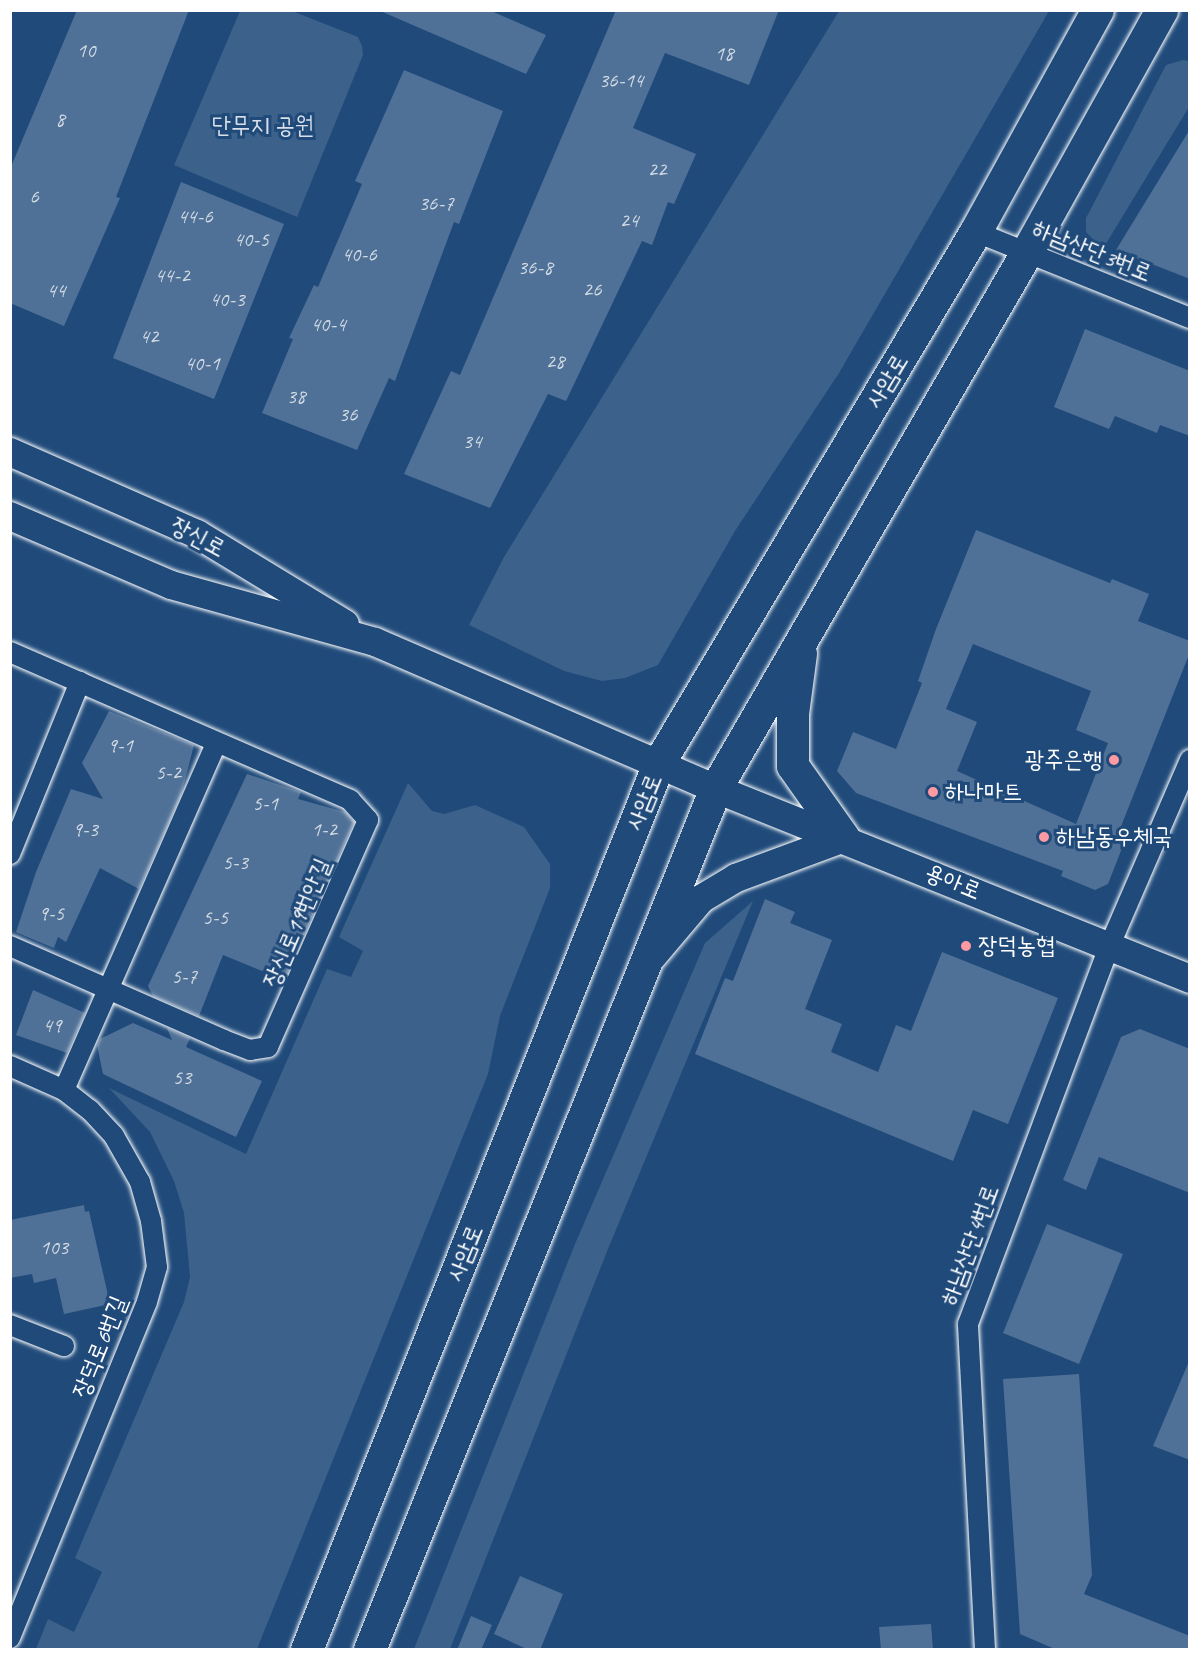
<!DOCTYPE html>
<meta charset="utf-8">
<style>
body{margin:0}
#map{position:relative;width:1200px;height:1660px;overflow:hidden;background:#1f4a7a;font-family:Caveat,"Poor Story",sans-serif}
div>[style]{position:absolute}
.green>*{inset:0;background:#3c618b}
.building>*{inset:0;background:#507197}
.roads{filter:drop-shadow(0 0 2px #fff) drop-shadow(0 0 2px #fff)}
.street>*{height:20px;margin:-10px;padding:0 10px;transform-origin:10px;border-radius:10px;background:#1f4a7a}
.secondary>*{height:28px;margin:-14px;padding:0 14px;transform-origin:14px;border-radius:14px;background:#1f4a7a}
.primary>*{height:32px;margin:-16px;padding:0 16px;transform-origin:16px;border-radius:16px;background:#1f4a7a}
.dots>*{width:16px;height:16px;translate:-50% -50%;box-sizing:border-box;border:3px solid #1f4a7a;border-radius:50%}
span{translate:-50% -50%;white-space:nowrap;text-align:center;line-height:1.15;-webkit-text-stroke:6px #1f4a7a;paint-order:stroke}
.number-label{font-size:21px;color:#d3dce5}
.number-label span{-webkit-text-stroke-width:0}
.park-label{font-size:24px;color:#d8dfe8}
.street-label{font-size:24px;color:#fff}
.poi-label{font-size:24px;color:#fff}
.right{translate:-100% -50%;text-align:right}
.left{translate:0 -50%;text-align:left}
.frame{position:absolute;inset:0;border:12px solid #fff;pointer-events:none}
</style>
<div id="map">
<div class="green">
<i style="clip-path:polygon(240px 11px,292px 11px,358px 37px,362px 46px,363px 55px,297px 217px,174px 165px)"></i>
<i style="clip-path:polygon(839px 11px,1049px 11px,839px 373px,735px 531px,658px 665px,625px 678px,602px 681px,564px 671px,469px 625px,504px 557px)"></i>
<i style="clip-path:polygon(1183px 60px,1189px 61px,1189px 107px,1104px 247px,1098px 245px,1086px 232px,1086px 218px,1166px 65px)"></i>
<i style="clip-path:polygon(408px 783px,432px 811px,444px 814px,475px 805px,524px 827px,550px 864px,550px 888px,500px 1016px,488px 1074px,257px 1649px,36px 1649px,48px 1619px,74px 1632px,102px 1572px,75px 1558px,184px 1302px,190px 1277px,184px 1213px,174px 1181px,150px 1132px,109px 1088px,246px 1154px,327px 969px,351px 977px,363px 951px,339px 937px)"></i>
<i style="clip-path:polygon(753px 901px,608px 1249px,450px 1649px,414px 1649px,575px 1244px,705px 943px)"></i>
</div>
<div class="building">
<i style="clip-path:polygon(77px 10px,189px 10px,116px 197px,120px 198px,64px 326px,10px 303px,10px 169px)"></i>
<i style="clip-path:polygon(378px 10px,489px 10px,546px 35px,526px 74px)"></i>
<i style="clip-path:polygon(616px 10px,779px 10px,749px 85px,665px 53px,633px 128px,696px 154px,674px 204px,668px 202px,652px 245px,642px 241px,566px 401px,548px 394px,490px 508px,404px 474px,451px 371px,460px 375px)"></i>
<i style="clip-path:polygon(404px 70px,503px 111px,459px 224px,454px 222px,395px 381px,389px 378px,357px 450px,262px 413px,293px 339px,289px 338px,314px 285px,318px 287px,362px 184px,355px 181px)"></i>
<i style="clip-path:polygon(1190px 129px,1190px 279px,1116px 250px)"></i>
<i style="clip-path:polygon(181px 182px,284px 224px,214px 399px,113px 358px)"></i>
<i style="clip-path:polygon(1085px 329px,1190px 371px,1190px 436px,1160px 425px,1157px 433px,1115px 416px,1109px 429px,1054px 407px)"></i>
<i style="clip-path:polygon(evenodd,976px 530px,1110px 583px,1112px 579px,1149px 594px,1138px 621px,1190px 641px,1190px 652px,1116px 839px,1124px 843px,1108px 884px,1095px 890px,1061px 876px,1063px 871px,856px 793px,837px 771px,853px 732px,896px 749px,922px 683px,918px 681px,936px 629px,976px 530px,973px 644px,1091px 691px,1076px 730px,1108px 743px,1076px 824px,957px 771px,977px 722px,946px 709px,973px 644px)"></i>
<i style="clip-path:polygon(109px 711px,194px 745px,181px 795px,139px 889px,100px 868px,66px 942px,58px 937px,54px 948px,16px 932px,36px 872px,71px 789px,103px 799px,82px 763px)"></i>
<i style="clip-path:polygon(247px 774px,301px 792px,298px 799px,345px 812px,354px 822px,284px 980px,223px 955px,199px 1016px,153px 996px,148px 986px)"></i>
<i style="clip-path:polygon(765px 899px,795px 912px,790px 923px,832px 940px,805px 1009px,842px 1024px,831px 1052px,878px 1072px,896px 1025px,911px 1031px,942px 952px,1058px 998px,1008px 1124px,973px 1110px,953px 1161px,695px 1054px,725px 978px,733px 981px)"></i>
<i style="clip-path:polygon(33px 990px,85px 1013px,67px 1053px,16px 1035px)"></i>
<i style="clip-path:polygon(133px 1023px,172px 1040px,167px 1028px,190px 1038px,186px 1047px,262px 1081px,236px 1137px,103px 1074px,97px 1045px,100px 1039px)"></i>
<i style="clip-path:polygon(1140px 1029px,1190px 1049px,1190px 1193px,1099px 1157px,1086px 1190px,1063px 1180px,1121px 1037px)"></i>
<i style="clip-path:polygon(84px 1205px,85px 1212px,89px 1211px,110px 1304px,64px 1314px,56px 1278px,34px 1283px,32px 1274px,10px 1278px,10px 1220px)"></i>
<i style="clip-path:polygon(1047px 1224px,1123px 1254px,1079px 1364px,1003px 1333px)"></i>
<i style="clip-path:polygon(1190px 1359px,1190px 1460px,1153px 1446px)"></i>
<i style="clip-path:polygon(1079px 1374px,1092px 1575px,1084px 1594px,1190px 1636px,1190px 1650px,1057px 1650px,1020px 1634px,1003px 1379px)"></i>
<i style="clip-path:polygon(520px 1576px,563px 1594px,540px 1650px,529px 1650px,494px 1634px)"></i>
<i style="clip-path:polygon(471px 1616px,492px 1625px,481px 1650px,457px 1650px)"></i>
<i style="clip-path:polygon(931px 1624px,933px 1650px,881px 1650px,879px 1627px)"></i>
</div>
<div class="roads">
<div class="street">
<i style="left:976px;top:232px;width:231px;rotate:21.9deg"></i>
<i style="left:10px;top:652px;width:371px;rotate:23.5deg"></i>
<i style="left:350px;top:800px;width:27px;rotate:48deg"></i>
<i style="left:368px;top:820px;width:248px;rotate:113.8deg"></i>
<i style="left:268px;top:1047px;width:18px;rotate:171deg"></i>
<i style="left:250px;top:1050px;width:28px;rotate:-159deg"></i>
<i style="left:224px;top:1040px;width:234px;rotate:-156.3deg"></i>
<i style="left:10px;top:854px;width:186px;rotate:-67.9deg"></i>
<i style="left:10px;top:1066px;width:59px;rotate:24deg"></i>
<i style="left:64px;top:1090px;width:33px;rotate:38deg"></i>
<i style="left:90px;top:1110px;width:35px;rotate:47deg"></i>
<i style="left:114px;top:1136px;width:53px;rotate:60.5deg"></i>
<i style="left:140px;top:1182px;width:41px;rotate:74.2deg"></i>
<i style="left:151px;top:1221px;width:46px;rotate:82.6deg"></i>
<i style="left:157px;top:1267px;width:36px;rotate:106deg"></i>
<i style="left:147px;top:1302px;width:363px;rotate:112.2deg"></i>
<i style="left:64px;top:1090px;width:378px;rotate:-66.3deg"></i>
<i style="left:10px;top:1325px;width:58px;rotate:21.3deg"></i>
<i style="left:985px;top:1650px;width:326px;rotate:-93deg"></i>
<i style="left:968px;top:1324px;width:403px;rotate:-69.5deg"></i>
<i style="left:1109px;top:947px;width:204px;rotate:-66.6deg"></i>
</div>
<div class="secondary">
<i style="left:10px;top:452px;width:204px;rotate:23.7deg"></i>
<i style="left:197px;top:534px;width:173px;rotate:31.3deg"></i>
<i style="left:10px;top:516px;width:175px;rotate:23.2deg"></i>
<i style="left:171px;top:585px;width:212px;rotate:15.6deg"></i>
<i style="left:375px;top:642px;width:371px;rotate:23.3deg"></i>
<i style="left:716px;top:789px;width:511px;rotate:21.84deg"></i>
<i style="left:652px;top:957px;width:76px;rotate:-49.8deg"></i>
<i style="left:701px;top:899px;width:41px;rotate:-31deg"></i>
<i style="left:736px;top:878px;width:115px;rotate:-20.3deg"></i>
</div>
<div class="primary">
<i style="left:801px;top:654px;width:61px;rotate:97.6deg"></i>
<i style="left:793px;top:714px;width:52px;rotate:90deg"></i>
<i style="left:793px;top:766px;width:88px;rotate:54.7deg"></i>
<i style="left:307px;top:1650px;width:953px;rotate:-68.33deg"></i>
<i style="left:659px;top:764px;width:619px;rotate:-59.21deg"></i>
<i style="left:976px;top:232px;width:253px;rotate:-61.2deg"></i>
<i style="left:370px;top:1650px;width:928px;rotate:-68.11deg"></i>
<i style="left:716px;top:789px;width:620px;rotate:-59.88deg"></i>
<i style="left:1027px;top:253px;width:278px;rotate:-60.9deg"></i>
</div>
</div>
<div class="dots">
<i style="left:1114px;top:760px;background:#ff9aa2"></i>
<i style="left:933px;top:792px;background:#ff9aa2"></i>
<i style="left:1044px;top:837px;background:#ff9aa2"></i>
<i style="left:966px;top:946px;background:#ff9aa2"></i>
</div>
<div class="number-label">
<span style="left:86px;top:50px">10</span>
<span style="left:724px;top:53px">18</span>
<span style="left:621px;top:80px">36-14</span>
<span style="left:60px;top:119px">8</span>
<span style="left:657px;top:169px">22</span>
<span style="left:34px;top:196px">6</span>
<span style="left:436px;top:203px">36-7</span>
<span style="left:195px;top:216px">44-6</span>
<span style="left:629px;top:220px">24</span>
<span style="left:251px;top:239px">40-5</span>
<span style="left:359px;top:254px">40-6</span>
<span style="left:535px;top:267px">36-8</span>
<span style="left:172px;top:275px">44-2</span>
<span style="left:592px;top:289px">26</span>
<span style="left:56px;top:290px">44</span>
<span style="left:227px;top:299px">40-3</span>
<span style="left:328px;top:324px">40-4</span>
<span style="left:149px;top:336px">42</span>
<span style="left:555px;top:361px">28</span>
<span style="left:202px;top:363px">40-1</span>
<span style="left:296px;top:396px">38</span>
<span style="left:348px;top:414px">36</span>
<span style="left:472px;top:441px">34</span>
<span style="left:120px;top:745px">9-1</span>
<span style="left:168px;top:772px">5-2</span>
<span style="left:265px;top:803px">5-1</span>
<span style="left:85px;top:829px">9-3</span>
<span style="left:324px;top:829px">1-2</span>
<span style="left:235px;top:862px">5-3</span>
<span style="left:51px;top:913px">9-5</span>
<span style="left:215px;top:917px">5-5</span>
<span style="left:184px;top:976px">5-7</span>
<span style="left:52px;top:1025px">49</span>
<span style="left:182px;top:1077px">53</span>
<span style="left:54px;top:1247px">103</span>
</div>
<div class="park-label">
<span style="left:263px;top:126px">단무지 공원</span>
</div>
<div class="street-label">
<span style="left:1092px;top:251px;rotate:22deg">하남산단3번로</span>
<span style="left:887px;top:381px;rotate:-59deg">사암로</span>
<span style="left:198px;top:537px;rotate:28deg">장신로</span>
<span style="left:644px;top:802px;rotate:-68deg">사암로</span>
<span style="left:953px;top:882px;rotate:22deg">용아로</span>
<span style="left:297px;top:923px;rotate:-67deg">장신로19번안길</span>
<span style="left:970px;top:1245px;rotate:-70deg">하남산단4번로</span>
<span style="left:465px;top:1253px;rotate:-68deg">사암로</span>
<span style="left:100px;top:1347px;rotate:-68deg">장덕로6번길</span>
</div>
<div class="poi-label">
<span class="right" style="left:1102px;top:760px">광주은행</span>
<span class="left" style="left:945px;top:792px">하나마트</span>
<span class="left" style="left:1056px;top:837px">하남동우체국</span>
<span class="left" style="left:978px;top:946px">장덕농협</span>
</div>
<div class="frame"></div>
</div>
